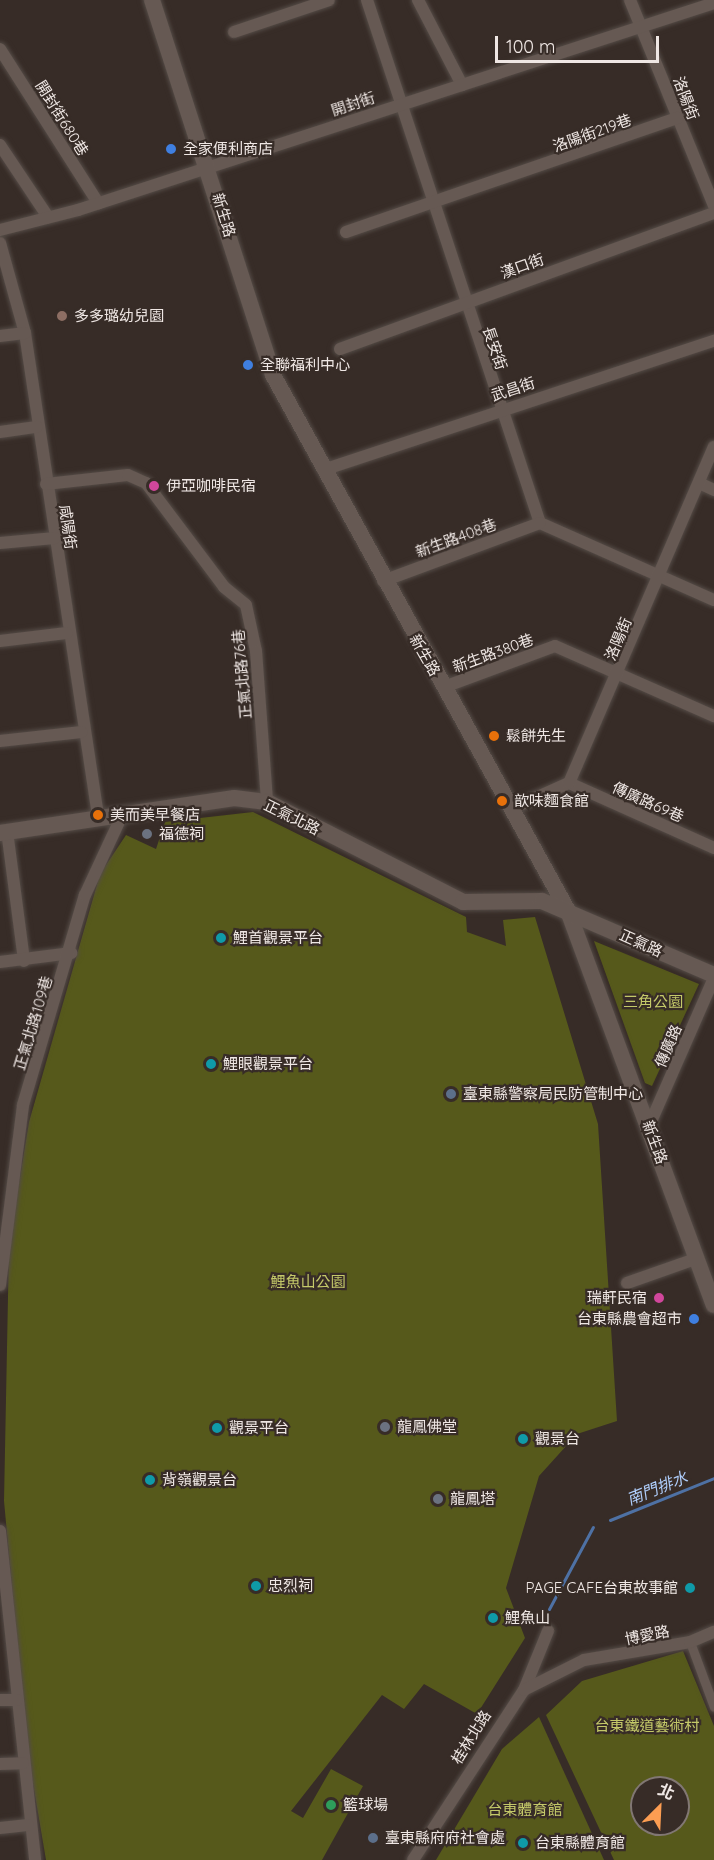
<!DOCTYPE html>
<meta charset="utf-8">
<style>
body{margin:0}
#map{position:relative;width:714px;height:1860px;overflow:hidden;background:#372c27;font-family:Quicksand,"Noto Sans TC",sans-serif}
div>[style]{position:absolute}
.green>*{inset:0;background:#56591b}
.stream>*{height:3px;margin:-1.5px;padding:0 1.5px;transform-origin:1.5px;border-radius:1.5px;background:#4e71a4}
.roads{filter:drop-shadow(0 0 2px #544b46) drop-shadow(0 0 2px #544b46)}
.pedestrian>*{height:9px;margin:-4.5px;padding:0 4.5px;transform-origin:4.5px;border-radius:4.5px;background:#665953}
.minor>*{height:12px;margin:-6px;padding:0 6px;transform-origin:6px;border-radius:6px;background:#665953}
.tertiary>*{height:16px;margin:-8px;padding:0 8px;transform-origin:8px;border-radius:8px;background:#665953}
.dots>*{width:16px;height:16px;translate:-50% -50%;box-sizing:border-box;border:3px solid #372c27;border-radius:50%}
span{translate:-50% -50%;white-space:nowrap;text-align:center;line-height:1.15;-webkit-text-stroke:4.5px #372c27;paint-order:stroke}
.street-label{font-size:15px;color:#efe7e4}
.poi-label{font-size:15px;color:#efe7e4}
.left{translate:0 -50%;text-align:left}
.right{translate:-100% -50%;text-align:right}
.park-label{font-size:15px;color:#c4c969}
.water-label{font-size:16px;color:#afcefc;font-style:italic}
.north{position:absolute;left:630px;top:1776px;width:60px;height:60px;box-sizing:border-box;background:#372c27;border:2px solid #817773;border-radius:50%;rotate:24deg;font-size:16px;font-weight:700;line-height:24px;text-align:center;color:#efe7e4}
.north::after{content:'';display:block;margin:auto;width:21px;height:27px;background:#fc9d52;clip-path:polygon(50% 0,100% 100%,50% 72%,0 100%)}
.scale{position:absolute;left:495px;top:36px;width:164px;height:27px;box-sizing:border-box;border:3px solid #efe7e4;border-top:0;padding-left:8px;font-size:18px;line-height:21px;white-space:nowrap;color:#efe7e4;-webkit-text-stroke:4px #372c27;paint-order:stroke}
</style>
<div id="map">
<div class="green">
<i style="clip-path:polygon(253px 812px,466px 917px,467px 932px,506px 946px,503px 920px,535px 917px,598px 1124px,617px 1421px,577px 1434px,539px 1476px,506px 1588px,525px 1638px,477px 1714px,424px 1684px,404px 1709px,382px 1695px,291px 1811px,303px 1818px,331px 1769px,363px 1786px,322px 1860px,46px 1860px,27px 1748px,4px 1501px,9px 1245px,29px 1122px,100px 874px,126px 835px,156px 849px,165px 822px)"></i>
<i style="clip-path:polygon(594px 941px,699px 984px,652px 1086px,645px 1083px)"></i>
<i style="clip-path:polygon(evenodd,683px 1651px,714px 1726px,714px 1860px,614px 1860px,546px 1715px,582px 1681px,683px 1651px,642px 1788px,678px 1788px,678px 1824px,642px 1824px,642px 1788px)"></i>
<i style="clip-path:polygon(539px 1717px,604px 1860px,436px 1860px,502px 1749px)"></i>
</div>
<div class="stream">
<i style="left:610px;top:1520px;width:112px;rotate:-22deg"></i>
<i style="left:549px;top:1609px;width:93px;rotate:-61.8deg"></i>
</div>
<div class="roads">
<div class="pedestrian">
<i style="left:690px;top:1642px;width:69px;rotate:69.7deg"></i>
</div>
<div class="minor">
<i style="left:367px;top:0;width:551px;rotate:71.7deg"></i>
<i style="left:540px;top:523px;width:190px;rotate:23.9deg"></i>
<i style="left:418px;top:0;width:96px;rotate:62.6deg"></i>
<i style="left:630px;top:0;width:222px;rotate:67.8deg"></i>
<i style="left:234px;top:32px;width:100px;rotate:-18.6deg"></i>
<i style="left:0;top:49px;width:183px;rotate:57.5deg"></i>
<i style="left:0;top:145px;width:87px;rotate:56.3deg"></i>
<i style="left:0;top:230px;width:81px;rotate:-14.4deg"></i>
<i style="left:78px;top:210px;width:669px;rotate:-18.03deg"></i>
<i style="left:346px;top:232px;width:351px;rotate:-19deg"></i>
<i style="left:0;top:243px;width:93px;rotate:74.5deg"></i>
<i style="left:25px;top:333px;width:489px;rotate:81.4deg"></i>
<i style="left:0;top:336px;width:25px;rotate:-7deg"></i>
<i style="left:340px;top:349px;width:398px;rotate:-20deg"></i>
<i style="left:0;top:432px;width:37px;rotate:-8deg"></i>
<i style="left:323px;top:470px;width:412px;rotate:-18.3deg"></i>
<i style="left:699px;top:483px;width:17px;rotate:25deg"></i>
<i style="left:46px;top:484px;width:82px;rotate:-6.3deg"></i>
<i style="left:128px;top:475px;width:20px;rotate:24deg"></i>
<i style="left:146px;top:483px;width:130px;rotate:53.1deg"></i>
<i style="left:224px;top:587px;width:28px;rotate:39deg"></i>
<i style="left:246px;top:605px;width:47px;rotate:77.7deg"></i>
<i style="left:256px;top:651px;width:151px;rotate:85.8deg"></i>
<i style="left:0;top:543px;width:55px;rotate:-5.2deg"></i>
<i style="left:383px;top:581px;width:167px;rotate:-20.3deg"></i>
<i style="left:0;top:641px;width:67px;rotate:-6.8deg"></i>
<i style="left:444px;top:687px;width:118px;rotate:-20.3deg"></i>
<i style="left:555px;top:646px;width:174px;rotate:23.8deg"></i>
<i style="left:0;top:741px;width:82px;rotate:-6.3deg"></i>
<i style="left:569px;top:783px;width:159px;rotate:24.1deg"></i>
<i style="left:513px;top:808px;width:61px;rotate:-24.1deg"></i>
<i style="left:569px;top:783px;width:366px;rotate:-66.7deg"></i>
<i style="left:7px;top:831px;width:131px;rotate:82.5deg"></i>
<i style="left:0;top:962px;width:72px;rotate:-7.2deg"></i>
<i style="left:649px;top:1126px;width:162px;rotate:-66.3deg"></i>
<i style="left:627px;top:1283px;width:75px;rotate:-19.4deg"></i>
<i style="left:0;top:1285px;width:181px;rotate:-82.7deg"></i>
<i style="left:23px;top:1105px;width:219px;rotate:-73.6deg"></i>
<i style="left:85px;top:895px;width:90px;rotate:-65.1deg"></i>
<i style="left:0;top:1531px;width:331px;rotate:83.9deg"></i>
<i style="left:524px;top:1690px;width:64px;rotate:-67.9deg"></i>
<i style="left:0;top:1700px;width:17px"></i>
<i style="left:0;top:1764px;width:23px;rotate:-2deg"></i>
<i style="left:0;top:1828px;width:28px;rotate:-6deg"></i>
<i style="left:413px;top:1860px;width:203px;rotate:-56.9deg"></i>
<i style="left:524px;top:1690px;width:67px;rotate:-26.6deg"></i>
<i style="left:584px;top:1660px;width:108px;rotate:-9.6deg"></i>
<i style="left:690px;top:1642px;width:26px;rotate:-23deg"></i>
</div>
<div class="tertiary">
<i style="left:152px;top:0;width:394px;rotate:72.1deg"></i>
<i style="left:273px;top:375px;width:612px;rotate:61.17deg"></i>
<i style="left:568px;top:911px;width:420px;rotate:69.7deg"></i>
<i style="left:0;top:833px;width:237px;rotate:-8.5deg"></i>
<i style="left:234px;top:798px;width:33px;rotate:7deg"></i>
<i style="left:267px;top:802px;width:220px;rotate:27deg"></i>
<i style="left:463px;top:902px;width:79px;rotate:-0.7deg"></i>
<i style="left:542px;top:901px;width:187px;rotate:23.3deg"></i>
</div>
</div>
<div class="dots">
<i style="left:171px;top:149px;background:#3f7fe0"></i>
<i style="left:62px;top:316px;background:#8d6e63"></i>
<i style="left:248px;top:365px;background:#3f7fe0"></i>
<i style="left:154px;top:486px;background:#d1479c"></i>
<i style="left:494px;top:736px;background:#e8710a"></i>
<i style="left:502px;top:801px;background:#e8710a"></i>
<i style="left:98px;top:815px;background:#e8710a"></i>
<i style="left:147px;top:834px;background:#6b7280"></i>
<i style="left:221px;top:938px;background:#0f9aa8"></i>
<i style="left:211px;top:1064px;background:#0f9aa8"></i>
<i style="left:451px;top:1094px;background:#5c6f8a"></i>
<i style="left:659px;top:1298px;background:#d1479c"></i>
<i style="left:694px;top:1319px;background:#3f7fe0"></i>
<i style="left:385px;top:1427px;background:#6b7280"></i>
<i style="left:217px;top:1428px;background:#0f9aa8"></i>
<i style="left:523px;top:1439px;background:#0f9aa8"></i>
<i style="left:150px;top:1480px;background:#0f9aa8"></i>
<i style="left:438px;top:1499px;background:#6b7280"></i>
<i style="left:256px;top:1586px;background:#0f9aa8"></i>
<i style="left:690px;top:1588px;background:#0f9aa8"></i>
<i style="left:493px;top:1618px;background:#0f9aa8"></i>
<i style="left:331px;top:1805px;background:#2e9e5b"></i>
<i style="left:373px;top:1838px;background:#5c6f8a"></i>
<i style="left:523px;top:1843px;background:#0f9aa8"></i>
</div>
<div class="street-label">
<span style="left:686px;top:98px;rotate:69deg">洛陽街</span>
<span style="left:353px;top:104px;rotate:-18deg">開封街</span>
<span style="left:62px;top:118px;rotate:58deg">開封街680巷</span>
<span style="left:592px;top:133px;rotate:-20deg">洛陽街219巷</span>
<span style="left:224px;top:215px;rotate:73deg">新生路</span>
<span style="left:522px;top:266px;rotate:-20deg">漢口街</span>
<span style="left:495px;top:348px;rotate:71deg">長安街</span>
<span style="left:513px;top:389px;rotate:-18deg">武昌街</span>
<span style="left:68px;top:527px;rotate:82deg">咸陽街</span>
<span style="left:456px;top:538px;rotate:-20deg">新生路408巷</span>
<span style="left:618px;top:639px;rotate:-67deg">洛陽街</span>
<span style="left:493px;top:653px;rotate:-20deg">新生路380巷</span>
<span style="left:425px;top:655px;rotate:60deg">新生路</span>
<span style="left:242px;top:674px;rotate:-95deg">正氣北路76巷</span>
<span style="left:648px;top:802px;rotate:24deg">傳廣路69巷</span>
<span style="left:292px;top:817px;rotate:26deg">正氣北路</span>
<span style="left:641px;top:943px;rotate:24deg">正氣路</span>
<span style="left:33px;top:1023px;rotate:-73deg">正氣北路109巷</span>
<span style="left:668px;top:1046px;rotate:-67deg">傳廣路</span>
<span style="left:655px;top:1142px;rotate:70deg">新生路</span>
<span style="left:647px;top:1635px;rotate:-11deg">博愛路</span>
<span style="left:471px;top:1737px;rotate:-58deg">桂林北路</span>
</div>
<div class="poi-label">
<span class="left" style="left:183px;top:149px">全家便利商店</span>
<span class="left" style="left:74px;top:316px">多多璐幼兒園</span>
<span class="left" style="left:260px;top:365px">全聯福利中心</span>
<span class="left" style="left:166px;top:486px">伊亞咖啡民宿</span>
<span class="left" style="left:506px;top:736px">鬆餅先生</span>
<span class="left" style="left:514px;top:801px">歆味麵食館</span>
<span class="left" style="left:110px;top:815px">美而美早餐店</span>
<span class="left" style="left:159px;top:834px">福德祠</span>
<span class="left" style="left:233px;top:938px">鯉首觀景平台</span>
<span class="left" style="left:223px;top:1064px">鯉眼觀景平台</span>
<span class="left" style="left:463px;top:1094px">臺東縣警察局民防管制中心</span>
<span class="right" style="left:647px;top:1298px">瑞軒民宿</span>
<span class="right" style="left:682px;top:1319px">台東縣農會超市</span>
<span class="left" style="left:397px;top:1427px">龍鳳佛堂</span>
<span class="left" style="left:229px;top:1428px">觀景平台</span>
<span class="left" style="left:535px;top:1439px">觀景台</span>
<span class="left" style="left:162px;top:1480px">背嶺觀景台</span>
<span class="left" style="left:450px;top:1499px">龍鳳塔</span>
<span class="left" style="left:268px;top:1586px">忠烈祠</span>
<span class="right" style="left:678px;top:1588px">PAGE CAFE台東故事館</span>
<span class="left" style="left:505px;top:1618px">鯉魚山</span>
<span class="left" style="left:343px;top:1805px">籃球場</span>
<span class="left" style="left:385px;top:1838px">臺東縣府府社會處</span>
<span class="left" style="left:535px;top:1843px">台東縣體育館</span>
</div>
<div class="park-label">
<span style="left:653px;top:1002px">三角公園</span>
<span style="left:308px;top:1282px">鯉魚山公園</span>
<span style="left:647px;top:1726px">台東鐵道藝術村</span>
<span style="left:525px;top:1810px">台東體育館</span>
</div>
<div class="water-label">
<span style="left:657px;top:1488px;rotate:-22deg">南門排水</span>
</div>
<div class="north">北</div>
<div class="scale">100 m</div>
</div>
